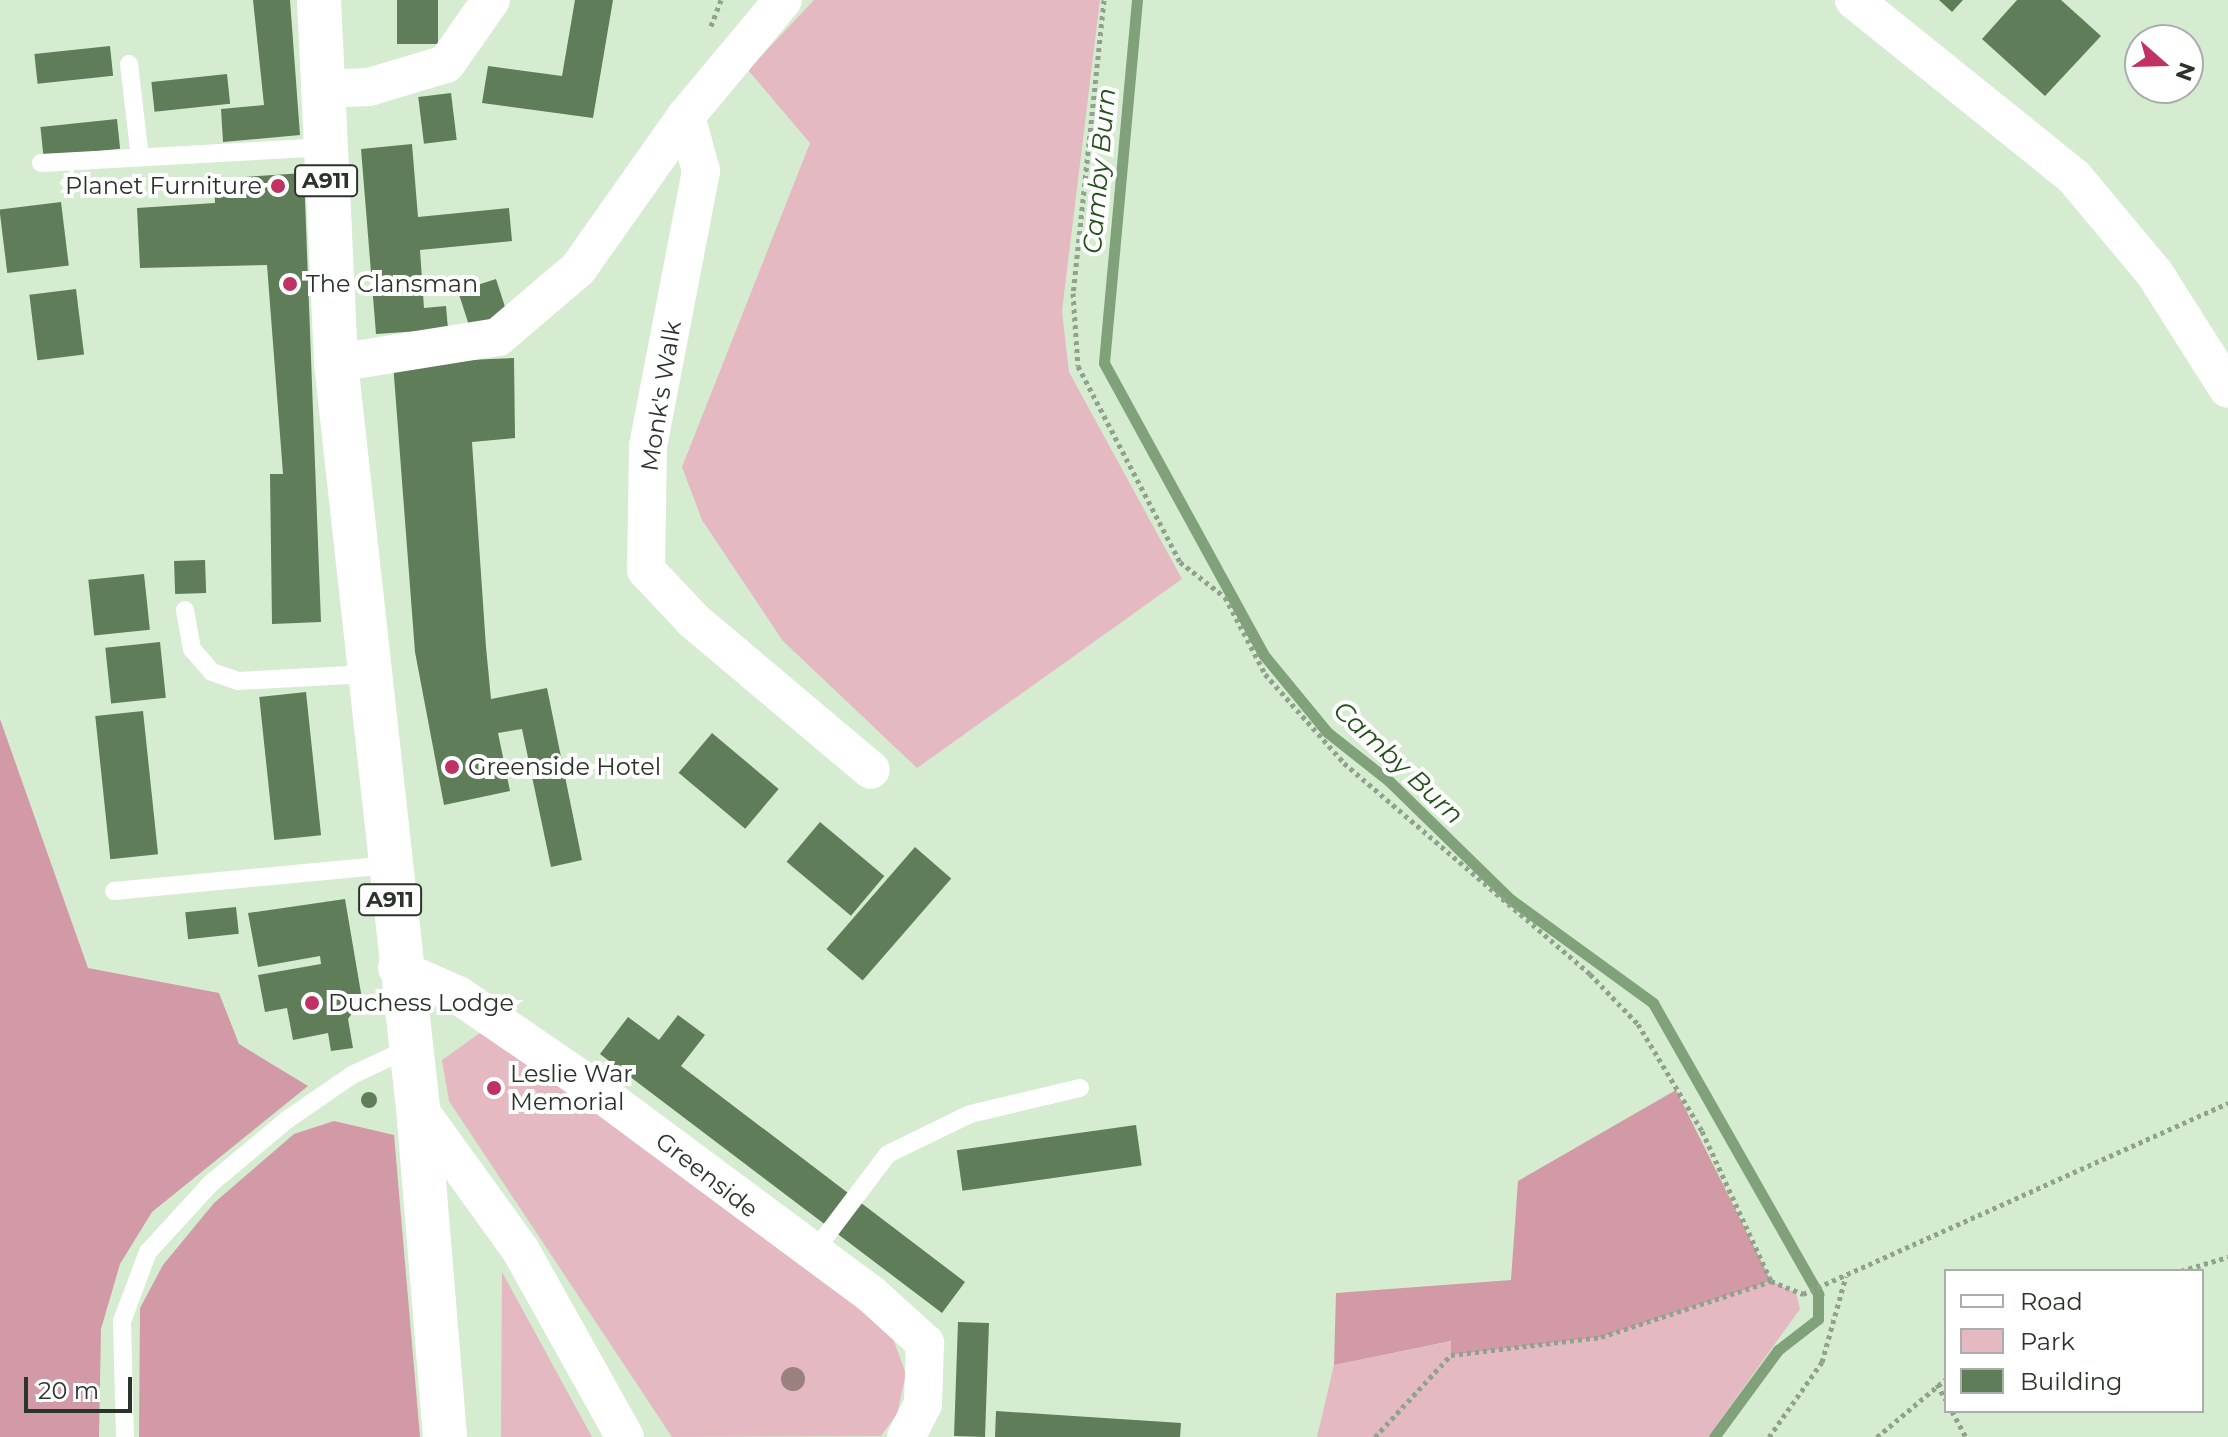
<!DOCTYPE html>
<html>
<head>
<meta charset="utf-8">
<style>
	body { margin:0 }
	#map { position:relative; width:2228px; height:1437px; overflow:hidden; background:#d5ecd0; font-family:Montserrat,sans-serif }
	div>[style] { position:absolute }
	.green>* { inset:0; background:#e4b9c2 }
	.forest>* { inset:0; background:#d19aa6 }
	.stream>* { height:11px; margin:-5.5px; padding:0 5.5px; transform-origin:5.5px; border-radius:5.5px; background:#81a17a }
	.building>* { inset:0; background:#5e7d58; transform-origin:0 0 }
	.round { border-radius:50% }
	.path>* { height:5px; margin-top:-2.5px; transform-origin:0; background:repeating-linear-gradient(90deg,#90a28d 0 4px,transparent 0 8px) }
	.lane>* { height:18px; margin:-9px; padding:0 9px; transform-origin:9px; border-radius:9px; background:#fff }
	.street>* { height:38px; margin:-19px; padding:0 19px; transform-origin:19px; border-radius:19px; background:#fff }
	.primary>* { height:44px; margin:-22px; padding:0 22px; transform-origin:22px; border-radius:22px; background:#fff }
	.trees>* { width:24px; height:24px; margin:-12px; border-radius:50%; background:#9a807f }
	.dots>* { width:22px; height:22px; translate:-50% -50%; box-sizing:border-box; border:4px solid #fff; border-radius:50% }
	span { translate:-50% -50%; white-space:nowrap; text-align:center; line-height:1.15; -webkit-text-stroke:8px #fff; paint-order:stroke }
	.shield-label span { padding:2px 6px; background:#fff; border:2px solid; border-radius:6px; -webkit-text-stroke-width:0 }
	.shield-label { font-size:22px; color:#2b342a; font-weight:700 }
	.poi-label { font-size:24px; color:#2b342a }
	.right { translate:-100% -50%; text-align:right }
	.left { translate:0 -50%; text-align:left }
	.street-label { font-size:24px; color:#2b342a }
	.water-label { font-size:26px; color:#24511b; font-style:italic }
	.legend { position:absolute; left:1944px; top:1269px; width:260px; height:144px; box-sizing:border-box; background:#fff; border:2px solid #aaaeaa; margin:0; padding:10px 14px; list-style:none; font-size:24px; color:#2b342a }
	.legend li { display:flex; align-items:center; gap:16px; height:40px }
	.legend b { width:40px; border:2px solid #aaaeaa }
	.north { position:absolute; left:2124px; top:24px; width:80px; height:80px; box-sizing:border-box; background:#fff; border:2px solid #aaaeaa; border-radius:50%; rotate:110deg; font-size:22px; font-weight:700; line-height:32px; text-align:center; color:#2b342a }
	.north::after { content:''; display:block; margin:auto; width:28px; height:36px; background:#bf3263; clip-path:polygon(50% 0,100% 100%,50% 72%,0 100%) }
	.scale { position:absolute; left:24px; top:1377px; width:108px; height:36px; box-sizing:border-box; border:4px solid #2b342a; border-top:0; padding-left:10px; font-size:24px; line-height:28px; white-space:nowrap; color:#2b342a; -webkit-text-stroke:6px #fff; paint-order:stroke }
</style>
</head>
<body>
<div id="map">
	<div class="green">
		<div style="clip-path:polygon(814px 0,1100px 0,1062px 311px,1069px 372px,1182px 579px,917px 768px,783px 641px,702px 520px,682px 467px,810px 143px,748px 70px)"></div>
		<div style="clip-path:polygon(487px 1028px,888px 1325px,906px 1374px,897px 1414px,881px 1436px,672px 1437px,449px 1101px,442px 1060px)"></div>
		<div style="clip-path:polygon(502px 1272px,592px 1437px,501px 1437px)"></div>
		<div style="clip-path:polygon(1771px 1281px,1796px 1293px,1800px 1309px,1708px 1437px,1317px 1437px,1334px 1365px,1452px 1341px,1451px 1355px,1601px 1337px)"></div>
	</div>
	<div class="forest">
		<div style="clip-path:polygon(0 719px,88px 968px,219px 993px,239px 1044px,308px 1086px,152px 1212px,120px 1264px,101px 1329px,99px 1437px,0 1437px)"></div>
		<div style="clip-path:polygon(1676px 1090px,1771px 1281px,1601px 1337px,1451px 1355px,1451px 1341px,1334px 1365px,1336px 1293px,1511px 1280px,1518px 1181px)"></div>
		<div style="clip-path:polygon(334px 1121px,394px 1135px,420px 1437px,139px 1437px,140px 1308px,163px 1265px,214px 1203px,294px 1134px)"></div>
	</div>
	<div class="stream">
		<div style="left:1137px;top:0;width:364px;rotate:95.2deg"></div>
		<div style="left:1104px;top:363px;width:332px;rotate:61.3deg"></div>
		<div style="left:1263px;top:654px;width:101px;rotate:50.6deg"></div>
		<div style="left:1327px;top:732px;width:79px;rotate:38.3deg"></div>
		<div style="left:1389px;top:781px;width:169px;rotate:44.3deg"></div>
		<div style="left:1510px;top:899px;width:177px;rotate:36deg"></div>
		<div style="left:1653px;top:1003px;width:335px;rotate:60.4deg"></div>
		<div style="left:1818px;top:1294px;width:25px;rotate:90deg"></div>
		<div style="left:1818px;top:1319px;width:51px;rotate:142.2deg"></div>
		<div style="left:1778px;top:1350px;width:108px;rotate:126.3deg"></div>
	</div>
	<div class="building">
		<div style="clip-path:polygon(253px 0,290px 0,300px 135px,223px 142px,221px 109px,264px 105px)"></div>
		<div style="left:397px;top:0;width:41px;height:44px"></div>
		<div style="clip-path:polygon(575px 0,613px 0,593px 118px,482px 103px,488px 66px,562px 76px)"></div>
		<div style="clip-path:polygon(1939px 0,1963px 0,1952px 12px)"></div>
		<div style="clip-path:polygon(2017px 0,2061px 0,2101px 36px,2045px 96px,1982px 39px)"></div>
		<div style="left:110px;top:46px;width:30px;height:76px;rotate:84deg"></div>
		<div style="left:227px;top:74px;width:30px;height:76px;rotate:84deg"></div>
		<div style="left:451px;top:93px;width:47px;height:33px;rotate:83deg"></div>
		<div style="left:117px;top:119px;width:30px;height:77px;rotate:84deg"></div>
		<div style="clip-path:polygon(412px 144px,418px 217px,509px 208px,512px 241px,420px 250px,424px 308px,446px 306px,448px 329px,376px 334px,361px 149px)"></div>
		<div style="clip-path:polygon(304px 173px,321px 622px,272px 624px,270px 474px,283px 474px,267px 265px,140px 268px,137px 208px,215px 203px,214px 179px)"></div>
		<div style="left:61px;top:202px;width:64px;height:62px;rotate:83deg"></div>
		<div style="left:496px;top:279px;width:38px;height:40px;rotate:72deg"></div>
		<div style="left:76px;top:289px;width:66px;height:47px;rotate:83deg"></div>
		<div style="clip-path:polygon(514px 358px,515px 438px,472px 442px,486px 647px,491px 699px,547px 688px,582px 860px,551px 867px,522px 729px,498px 733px,510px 791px,444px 805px,415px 652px,393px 363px)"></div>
		<div style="left:205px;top:560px;width:33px;height:31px;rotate:88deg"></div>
		<div style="left:144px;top:574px;width:56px;height:56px;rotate:84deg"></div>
		<div style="left:160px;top:642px;width:56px;height:55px;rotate:84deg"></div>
		<div style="left:306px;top:692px;width:144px;height:47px;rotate:84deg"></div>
		<div style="left:143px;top:711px;width:144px;height:48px;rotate:84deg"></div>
		<div style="left:712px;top:733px;width:87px;height:52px;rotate:40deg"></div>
		<div style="left:820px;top:822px;width:84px;height:52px;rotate:40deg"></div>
		<div style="left:915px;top:847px;width:48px;height:135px;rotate:41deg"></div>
		<div style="clip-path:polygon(345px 899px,362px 999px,348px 1019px,353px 1048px,331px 1051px,328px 1033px,293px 1040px,287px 1008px,265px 1012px,258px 975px,321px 964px,320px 956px,258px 967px,248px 913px)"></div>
		<div style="left:236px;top:907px;width:27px;height:51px;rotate:84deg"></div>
		<div style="clip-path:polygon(678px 1015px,705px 1035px,681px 1066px,965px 1282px,942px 1313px,600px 1054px,628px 1017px,659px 1040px)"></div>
		<div class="round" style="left:361px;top:1092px;width:16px;height:16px"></div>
		<div style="left:1136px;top:1125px;width:41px;height:181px;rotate:82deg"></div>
		<div style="left:958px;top:1322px;width:31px;height:114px;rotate:2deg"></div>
		<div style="clip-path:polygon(996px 1411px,1181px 1423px,1180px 1437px,995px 1437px)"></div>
	</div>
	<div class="path">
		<div style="left:1104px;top:0;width:295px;rotate:96deg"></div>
		<div style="left:1073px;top:293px;width:73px;rotate:86.1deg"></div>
		<div style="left:1078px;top:366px;width:221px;rotate:62.5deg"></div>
		<div style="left:1180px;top:562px;width:57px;rotate:37.9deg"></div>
		<div style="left:1225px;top:597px;width:87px;rotate:62.5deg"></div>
		<div style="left:1265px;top:674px;width:119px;rotate:48.4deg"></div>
		<div style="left:1344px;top:763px;width:324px;rotate:40.6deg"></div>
		<div style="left:1590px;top:974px;width:69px;rotate:46.2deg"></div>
		<div style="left:1638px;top:1024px;width:125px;rotate:59.1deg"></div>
		<div style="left:1702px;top:1131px;width:165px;rotate:65.3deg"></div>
		<div style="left:1771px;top:1281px;width:35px;rotate:22deg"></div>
		<div style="left:1803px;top:1294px;width:466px;rotate:-24.2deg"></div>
		<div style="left:711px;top:26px;width:28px;rotate:-69deg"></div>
		<div style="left:2181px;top:1271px;width:49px;rotate:-16.6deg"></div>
		<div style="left:1937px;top:1384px;width:18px;rotate:61deg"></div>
		<div style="left:1952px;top:1411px;width:30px;rotate:62deg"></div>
		<div style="left:1375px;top:1437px;width:112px;rotate:-47.2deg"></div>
		<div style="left:1451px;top:1355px;width:151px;rotate:-6.8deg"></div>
		<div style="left:1601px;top:1337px;width:179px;rotate:-18.2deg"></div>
		<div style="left:1769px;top:1437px;width:92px;rotate:-54.8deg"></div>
		<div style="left:1822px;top:1362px;width:89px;rotate:-74.4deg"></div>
		<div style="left:1877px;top:1437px;width:90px;rotate:-40deg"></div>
	</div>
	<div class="lane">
		<div style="left:129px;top:64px;width:94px;rotate:83.3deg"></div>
		<div style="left:41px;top:163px;width:283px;rotate:-3.2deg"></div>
		<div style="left:185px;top:610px;width:40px;rotate:80deg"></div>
		<div style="left:192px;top:649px;width:30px;rotate:49deg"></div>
		<div style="left:212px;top:672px;width:28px;rotate:19deg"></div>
		<div style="left:238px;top:681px;width:130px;rotate:-3.1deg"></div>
		<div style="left:114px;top:891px;width:274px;rotate:-5.4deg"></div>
		<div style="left:813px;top:1253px;width:124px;rotate:-52.9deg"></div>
		<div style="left:888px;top:1154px;width:91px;rotate:-26deg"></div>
		<div style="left:970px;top:1114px;width:113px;rotate:-13.3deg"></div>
		<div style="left:125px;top:1437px;width:116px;rotate:-91.5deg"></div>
		<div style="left:122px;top:1321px;width:74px;rotate:-69.4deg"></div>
		<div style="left:148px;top:1252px;width:92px;rotate:-47.6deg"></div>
		<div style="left:210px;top:1184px;width:102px;rotate:-39.8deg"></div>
		<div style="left:288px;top:1119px;width:78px;rotate:-34.5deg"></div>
		<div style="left:352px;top:1075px;width:64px;rotate:-25deg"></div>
	</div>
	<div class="street">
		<div style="left:1854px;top:0;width:282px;rotate:38.8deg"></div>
		<div style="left:2074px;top:177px;width:126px;rotate:50.1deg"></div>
		<div style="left:2155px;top:274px;width:136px;rotate:57.6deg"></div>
		<div style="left:321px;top:89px;width:48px;rotate:-2.4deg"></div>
		<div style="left:369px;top:87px;width:80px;rotate:-16.6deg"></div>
		<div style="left:446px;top:64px;width:78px;rotate:-54.9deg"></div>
		<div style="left:686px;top:116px;width:57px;rotate:74.7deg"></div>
		<div style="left:701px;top:171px;width:280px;rotate:100.9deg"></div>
		<div style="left:648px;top:446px;width:124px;rotate:90.9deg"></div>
		<div style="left:646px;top:570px;width:70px;rotate:46.7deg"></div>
		<div style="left:694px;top:621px;width:231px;rotate:40.1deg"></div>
		<div style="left:336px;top:363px;width:164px;rotate:-9.1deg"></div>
		<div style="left:498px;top:337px;width:105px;rotate:-40.4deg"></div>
		<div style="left:578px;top:269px;width:187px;rotate:-54.8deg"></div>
		<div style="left:686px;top:116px;width:151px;rotate:-50.1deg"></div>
		<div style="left:397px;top:968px;width:67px;rotate:23.9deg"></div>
		<div style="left:458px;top:995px;width:158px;rotate:34.4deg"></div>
		<div style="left:588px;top:1084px;width:354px;rotate:36.6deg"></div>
		<div style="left:872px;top:1295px;width:72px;rotate:42.2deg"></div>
		<div style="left:925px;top:1343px;width:61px;rotate:91.9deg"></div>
		<div style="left:923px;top:1404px;width:37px;rotate:117deg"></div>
		<div style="left:418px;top:1108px;width:176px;rotate:54.2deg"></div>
		<div style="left:521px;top:1251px;width:213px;rotate:60.8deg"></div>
	</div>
	<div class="primary">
		<div style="left:319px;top:0;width:363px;rotate:87.3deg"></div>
		<div style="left:336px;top:363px;width:749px;rotate:83.72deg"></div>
		<div style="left:418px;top:1108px;width:330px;rotate:85.3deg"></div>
	</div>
	<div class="trees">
		<div style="left:793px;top:1379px"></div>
	</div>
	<div class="dots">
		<div style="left:278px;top:186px;background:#bf3263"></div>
		<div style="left:290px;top:284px;background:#bf3263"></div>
		<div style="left:452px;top:767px;background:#bf3263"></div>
		<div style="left:312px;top:1003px;background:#bf3263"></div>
		<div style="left:494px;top:1088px;background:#bf3263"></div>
	</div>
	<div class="shield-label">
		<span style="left:326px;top:181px">A911</span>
		<span style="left:390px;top:900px">A911</span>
	</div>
	<div class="poi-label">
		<span class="right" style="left:262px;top:186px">Planet Furniture</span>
		<span class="left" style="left:306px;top:284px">The Clansman</span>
		<span class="left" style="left:468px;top:767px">Greenside Hotel</span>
		<span class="left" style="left:328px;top:1003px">Duchess Lodge</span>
		<span class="left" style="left:510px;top:1088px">Leslie War<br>Memorial</span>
	</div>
	<div class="street-label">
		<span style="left:661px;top:396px;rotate:-81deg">Monk's Walk</span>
		<span style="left:707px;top:1175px;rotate:38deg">Greenside</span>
	</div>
	<div class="water-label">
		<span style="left:1100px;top:171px;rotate:-85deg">Camby Burn</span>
		<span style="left:1398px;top:763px;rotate:43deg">Camby Burn</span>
	</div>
	<ul class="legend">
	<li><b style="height:10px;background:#fff"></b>Road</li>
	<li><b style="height:22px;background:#e4b9c2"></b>Park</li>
	<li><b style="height:22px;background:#5e7d58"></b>Building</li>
	</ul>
	<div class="north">N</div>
	<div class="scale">20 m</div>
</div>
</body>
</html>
